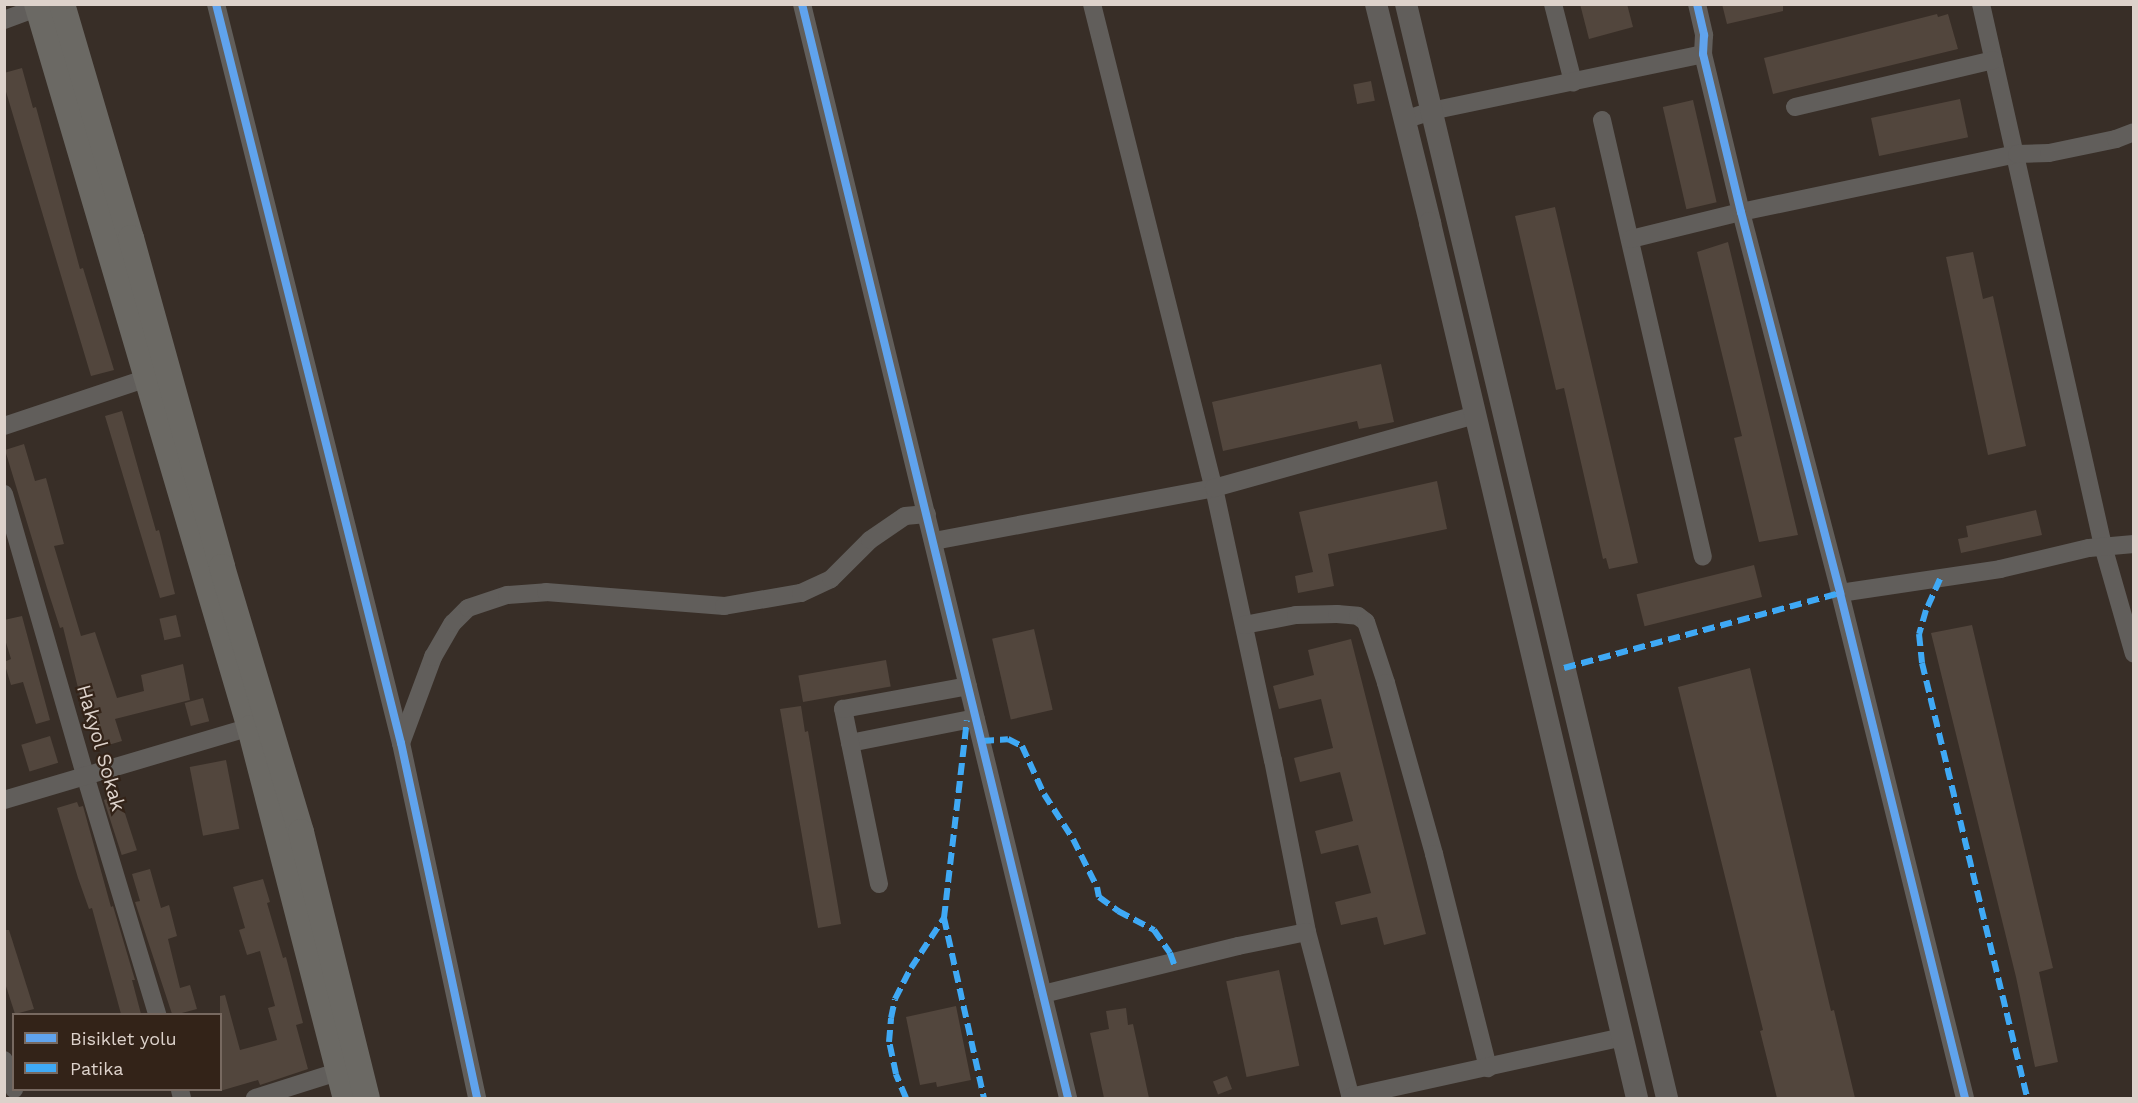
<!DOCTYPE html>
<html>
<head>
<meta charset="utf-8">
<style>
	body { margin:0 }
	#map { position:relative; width:2138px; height:1103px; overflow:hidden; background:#382e27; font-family:"Work Sans",sans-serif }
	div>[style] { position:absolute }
	.building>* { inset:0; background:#52463d; transform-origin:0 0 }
	.minor>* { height:18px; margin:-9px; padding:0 9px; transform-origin:9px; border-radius:9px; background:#615e5b }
	.tertiary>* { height:22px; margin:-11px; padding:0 11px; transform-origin:11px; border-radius:11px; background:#615e5b }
	.secondary>* { height:26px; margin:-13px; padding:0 13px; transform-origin:13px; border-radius:13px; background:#6b6964 }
	.quiet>* { height:6px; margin-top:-3px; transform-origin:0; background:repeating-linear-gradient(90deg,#3fa9f5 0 12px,transparent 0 18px) }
	.cycleway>* { height:8px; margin:-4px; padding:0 4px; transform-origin:4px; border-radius:4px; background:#60a3ed }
	span { translate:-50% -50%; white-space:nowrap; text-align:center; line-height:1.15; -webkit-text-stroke:4.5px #332318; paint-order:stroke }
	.street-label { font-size:20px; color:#ddd2cb }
	.frame { position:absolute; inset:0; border:6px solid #ddd2cb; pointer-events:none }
	.legend { position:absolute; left:12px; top:1013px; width:210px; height:78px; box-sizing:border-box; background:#332318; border:2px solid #776960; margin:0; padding:8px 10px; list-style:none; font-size:18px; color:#ddd2cb }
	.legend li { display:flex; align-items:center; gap:12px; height:30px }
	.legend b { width:30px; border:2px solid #776960 }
</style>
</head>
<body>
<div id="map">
	<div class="building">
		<div style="clip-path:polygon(1580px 4px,1627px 4px,1633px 27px,1589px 39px)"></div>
		<div style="clip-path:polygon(1722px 4px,1783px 4px,1783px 11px,1727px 24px)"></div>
		<div style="clip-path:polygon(1937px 14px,1938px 17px,1948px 14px,1958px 49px,1773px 94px,1764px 58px)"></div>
		<div style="clip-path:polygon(22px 68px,33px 108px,36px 107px,80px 269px,83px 268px,114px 370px,91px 376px,4px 85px,4px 73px)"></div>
		<div style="left:1371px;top:81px;width:20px;height:18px;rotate:79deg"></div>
		<div style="left:1960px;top:99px;width:39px;height:91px;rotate:78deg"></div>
		<div style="left:1693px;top:100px;width:105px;height:31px;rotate:77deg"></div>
		<div style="clip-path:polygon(1555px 207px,1638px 563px,1609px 569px,1606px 558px,1603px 559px,1564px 388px,1556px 390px,1515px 216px)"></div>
		<div style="clip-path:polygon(1728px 242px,1798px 535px,1759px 542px,1734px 438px,1742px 436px,1697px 252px)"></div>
		<div style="clip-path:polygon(1973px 252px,1983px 299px,1993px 296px,2026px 446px,1988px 455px,1946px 257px)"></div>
		<div style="clip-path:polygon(1381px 364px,1394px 422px,1359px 429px,1357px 421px,1223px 451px,1212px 402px)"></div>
		<div style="clip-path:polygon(122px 411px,156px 531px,159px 530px,175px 594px,160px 598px,105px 416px)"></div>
		<div style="clip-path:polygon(24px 444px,35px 481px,46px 478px,64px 544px,54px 546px,81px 636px,95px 632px,117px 698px,144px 691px,141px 675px,183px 664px,190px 700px,115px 719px,122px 741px,98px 748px,86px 707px,83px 708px,63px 627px,60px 628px,47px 588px,5px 450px)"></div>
		<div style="clip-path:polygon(1437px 481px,1447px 529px,1328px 554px,1334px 586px,1298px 593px,1295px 576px,1313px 572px,1299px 512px)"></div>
		<div style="clip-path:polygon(2036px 510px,2042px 535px,1961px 553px,1958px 539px,1968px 537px,1966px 526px)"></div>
		<div style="left:1754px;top:565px;width:33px;height:121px;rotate:76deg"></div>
		<div style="left:176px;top:615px;width:22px;height:17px;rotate:77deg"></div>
		<div style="clip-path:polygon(22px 616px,50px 720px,36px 724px,23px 682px,11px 685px,4px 662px,11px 659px,4px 636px,4px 620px)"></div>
		<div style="clip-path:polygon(1972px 625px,2053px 968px,2039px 972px,2058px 1062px,2035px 1067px,2016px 977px,1931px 633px)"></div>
		<div style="left:1034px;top:629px;width:83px;height:43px;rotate:77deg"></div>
		<div style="clip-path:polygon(1351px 639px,1426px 934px,1384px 945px,1377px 917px,1341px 925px,1335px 902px,1371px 893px,1358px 845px,1321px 854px,1315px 831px,1353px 821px,1340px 772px,1300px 782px,1294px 758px,1333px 748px,1321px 699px,1279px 709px,1273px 686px,1314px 675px,1308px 650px)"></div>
		<div style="left:886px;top:660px;width:27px;height:89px;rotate:80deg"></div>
		<div style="clip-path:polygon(1750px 668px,1831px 1011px,1834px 1010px,1855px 1098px,1777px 1098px,1760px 1031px,1763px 1030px,1678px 687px)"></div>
		<div style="left:203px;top:698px;width:24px;height:19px;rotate:75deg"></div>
		<div style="clip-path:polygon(801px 706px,805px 732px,808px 731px,841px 924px,818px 928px,780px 709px)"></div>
		<div style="left:50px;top:736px;width:28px;height:30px;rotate:73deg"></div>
		<div style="left:226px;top:760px;width:70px;height:37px;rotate:79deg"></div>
		<div style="left:119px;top:795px;width:58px;height:16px;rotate:72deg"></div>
		<div style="clip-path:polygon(77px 802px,79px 807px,83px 806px,111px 907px,113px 906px,135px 980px,132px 980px,141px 1014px,121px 1014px,92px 908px,89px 909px,78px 878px,57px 808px)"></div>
		<div style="clip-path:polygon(150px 869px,161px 908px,169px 905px,177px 936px,168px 939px,180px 988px,190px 985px,197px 1009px,178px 1014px,172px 1014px,135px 902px,140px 901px,132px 874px)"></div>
		<div style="clip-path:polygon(263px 879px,270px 902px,267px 903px,283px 958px,286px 957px,303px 1023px,296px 1025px,308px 1069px,260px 1085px,258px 1080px,220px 1091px,220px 996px,225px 995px,240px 1050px,277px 1040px,268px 1008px,275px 1006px,260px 951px,247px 955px,239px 930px,245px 928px,233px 887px)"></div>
		<div style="clip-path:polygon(4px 930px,9px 930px,34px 1009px,15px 1014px,4px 980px)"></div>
		<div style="left:1279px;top:970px;width:98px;height:54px;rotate:78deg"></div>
		<div style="clip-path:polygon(956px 1006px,971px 1080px,937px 1087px,936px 1082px,920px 1085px,906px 1017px)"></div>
		<div style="clip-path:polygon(1126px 1008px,1128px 1025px,1133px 1024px,1149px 1098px,1104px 1098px,1090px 1033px,1109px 1029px,1106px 1011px)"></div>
		<div style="left:1227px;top:1076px;width:14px;height:15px;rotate:69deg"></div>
	</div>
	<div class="minor">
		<div style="left:216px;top:4px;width:762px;rotate:75.95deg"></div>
		<div style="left:401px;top:743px;width:363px;rotate:77.9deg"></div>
		<div style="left:802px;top:4px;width:1126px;rotate:76.33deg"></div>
		<div style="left:1092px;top:4px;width:499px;rotate:75.9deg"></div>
		<div style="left:1214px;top:488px;width:278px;rotate:77.8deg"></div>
		<div style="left:1273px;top:760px;width:175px;rotate:78.8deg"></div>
		<div style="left:1307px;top:932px;width:172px;rotate:75.2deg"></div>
		<div style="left:1553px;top:4px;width:81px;rotate:75.6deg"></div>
		<div style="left:1697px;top:4px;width:32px;rotate:77deg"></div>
		<div style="left:1704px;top:35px;width:19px;rotate:93deg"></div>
		<div style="left:1703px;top:54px;width:163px;rotate:76.5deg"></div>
		<div style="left:1741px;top:212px;width:394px;rotate:75.4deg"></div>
		<div style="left:1840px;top:593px;width:520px;rotate:76.1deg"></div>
		<div style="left:1981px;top:4px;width:556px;rotate:77.31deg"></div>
		<div style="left:2103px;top:546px;width:112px;rotate:74deg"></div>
		<div style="left:4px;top:20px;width:46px;rotate:-20.4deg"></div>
		<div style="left:1795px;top:107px;width:204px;rotate:-13.3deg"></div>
		<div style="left:1404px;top:120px;width:28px;rotate:-18deg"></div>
		<div style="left:1431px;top:111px;width:278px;rotate:-11.8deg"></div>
		<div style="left:1602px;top:120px;width:448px;rotate:77deg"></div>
		<div style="left:1631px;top:239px;width:113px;rotate:-13.8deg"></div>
		<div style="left:1741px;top:212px;width:282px;rotate:-11.9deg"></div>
		<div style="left:2017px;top:154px;width:32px;rotate:-2deg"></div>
		<div style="left:2049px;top:153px;width:68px;rotate:-11.8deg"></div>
		<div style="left:2116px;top:139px;width:19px;rotate:-21deg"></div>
		<div style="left:4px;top:426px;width:160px;rotate:-18.5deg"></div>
		<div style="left:4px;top:494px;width:292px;rotate:73.9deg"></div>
		<div style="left:85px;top:775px;width:250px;rotate:73.2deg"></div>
		<div style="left:934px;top:541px;width:285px;rotate:-10.7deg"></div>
		<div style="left:1214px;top:488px;width:271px;rotate:-15.6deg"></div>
		<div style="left:1840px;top:593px;width:162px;rotate:-8.5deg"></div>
		<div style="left:2000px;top:569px;width:91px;rotate:-13.3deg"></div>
		<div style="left:2089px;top:548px;width:45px;rotate:-5.1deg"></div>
		<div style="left:1244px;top:625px;width:53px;rotate:-10.9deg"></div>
		<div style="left:1296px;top:615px;width:41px;rotate:-1.4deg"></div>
		<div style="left:1337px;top:614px;width:21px;rotate:5deg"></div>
		<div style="left:1358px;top:616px;width:10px;rotate:37deg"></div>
		<div style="left:1366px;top:622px;width:64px;rotate:71.8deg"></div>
		<div style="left:1386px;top:683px;width:178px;rotate:74.3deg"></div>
		<div style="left:1434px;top:854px;width:221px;rotate:75.8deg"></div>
		<div style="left:401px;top:743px;width:92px;rotate:-69.6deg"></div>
		<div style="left:433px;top:657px;width:39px;rotate:-60deg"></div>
		<div style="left:453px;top:623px;width:21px;rotate:-45deg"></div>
		<div style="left:468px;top:608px;width:41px;rotate:-18.4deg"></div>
		<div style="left:507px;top:595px;width:39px;rotate:-4deg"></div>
		<div style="left:546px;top:592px;width:179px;rotate:4.5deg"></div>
		<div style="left:724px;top:606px;width:78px;rotate:-9.6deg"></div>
		<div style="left:801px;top:593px;width:33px;rotate:-25deg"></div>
		<div style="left:831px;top:579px;width:55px;rotate:-45deg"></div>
		<div style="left:870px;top:540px;width:42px;rotate:-34.4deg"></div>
		<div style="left:905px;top:516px;width:22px;rotate:-5deg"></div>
		<div style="left:850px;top:743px;width:128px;rotate:-11.2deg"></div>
		<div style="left:4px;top:800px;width:268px;rotate:-16.5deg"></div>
		<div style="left:879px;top:884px;width:179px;rotate:-101.6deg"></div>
		<div style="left:843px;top:709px;width:127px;rotate:-10.4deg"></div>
		<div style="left:1043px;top:994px;width:201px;rotate:-13.8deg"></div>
		<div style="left:1238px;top:946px;width:70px;rotate:-11.5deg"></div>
		<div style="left:4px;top:1060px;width:31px;rotate:71deg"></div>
		<div style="left:180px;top:1090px;width:8px;rotate:76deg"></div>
		<div style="left:1350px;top:1097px;width:279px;rotate:-12.4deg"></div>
		<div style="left:255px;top:1098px;width:100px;rotate:-17.5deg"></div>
	</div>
	<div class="tertiary">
		<div style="left:1376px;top:4px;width:226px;rotate:76.1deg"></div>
		<div style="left:1430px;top:223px;width:899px;rotate:76.69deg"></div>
		<div style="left:1406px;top:4px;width:1125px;rotate:76.58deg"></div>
	</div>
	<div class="secondary">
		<div style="left:37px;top:4px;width:755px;rotate:73.61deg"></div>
		<div style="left:250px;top:728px;width:382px;rotate:75.5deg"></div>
		<div style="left:62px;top:4px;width:244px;rotate:73.6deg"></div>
		<div style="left:131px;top:238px;width:341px;rotate:74.5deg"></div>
		<div style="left:222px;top:567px;width:277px;rotate:73.4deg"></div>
		<div style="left:301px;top:832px;width:274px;rotate:76.1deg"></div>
	</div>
	<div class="quiet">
		<div style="left:1940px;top:579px;width:34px;rotate:114deg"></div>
		<div style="left:1926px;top:610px;width:25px;rotate:106deg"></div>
		<div style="left:1919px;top:634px;width:29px;rotate:84deg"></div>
		<div style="left:1922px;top:663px;width:447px;rotate:76.4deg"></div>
		<div style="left:1564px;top:668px;width:286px;rotate:-15.2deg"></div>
		<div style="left:982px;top:741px;width:26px;rotate:-4deg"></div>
		<div style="left:1008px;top:739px;width:16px;rotate:27deg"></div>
		<div style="left:1022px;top:746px;width:53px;rotate:65.4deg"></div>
		<div style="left:1044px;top:794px;width:54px;rotate:57.2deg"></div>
		<div style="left:1073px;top:839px;width:54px;rotate:63.4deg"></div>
		<div style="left:1097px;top:887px;width:10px;rotate:79deg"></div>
		<div style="left:1099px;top:897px;width:24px;rotate:36deg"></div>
		<div style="left:1118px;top:911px;width:41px;rotate:27.8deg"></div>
		<div style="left:1154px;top:930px;width:28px;rotate:55deg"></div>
		<div style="left:1170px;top:953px;width:12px;rotate:70deg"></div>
		<div style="left:944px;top:918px;width:184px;rotate:77.5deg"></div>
		<div style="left:906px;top:1098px;width:26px;rotate:-113deg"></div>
		<div style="left:896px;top:1074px;width:33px;rotate:-102deg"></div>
		<div style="left:889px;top:1042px;width:24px;rotate:-85deg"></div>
		<div style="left:891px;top:1018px;width:19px;rotate:-78deg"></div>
		<div style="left:895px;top:999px;width:35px;rotate:-63deg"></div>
		<div style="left:911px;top:968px;width:60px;rotate:-56.6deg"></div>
		<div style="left:944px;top:918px;width:199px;rotate:-83.4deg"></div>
	</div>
	<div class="cycleway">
		<div style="left:216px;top:4px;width:762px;rotate:75.95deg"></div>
		<div style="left:401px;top:743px;width:363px;rotate:77.9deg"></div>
		<div style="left:802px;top:4px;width:1126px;rotate:76.33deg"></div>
		<div style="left:1697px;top:4px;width:32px;rotate:77deg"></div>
		<div style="left:1704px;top:35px;width:19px;rotate:93deg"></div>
		<div style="left:1703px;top:54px;width:163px;rotate:76.5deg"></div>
		<div style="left:1741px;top:212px;width:394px;rotate:75.4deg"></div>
		<div style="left:1840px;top:593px;width:520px;rotate:76.1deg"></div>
	</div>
	<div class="street-label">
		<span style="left:101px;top:748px;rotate:74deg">Hakyol Sokak</span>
	</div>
	<div class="frame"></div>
	<ul class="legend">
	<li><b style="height:8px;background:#60a3ed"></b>Bisiklet yolu</li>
	<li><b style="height:8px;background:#3fa9f5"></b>Patika</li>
	</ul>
</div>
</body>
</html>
